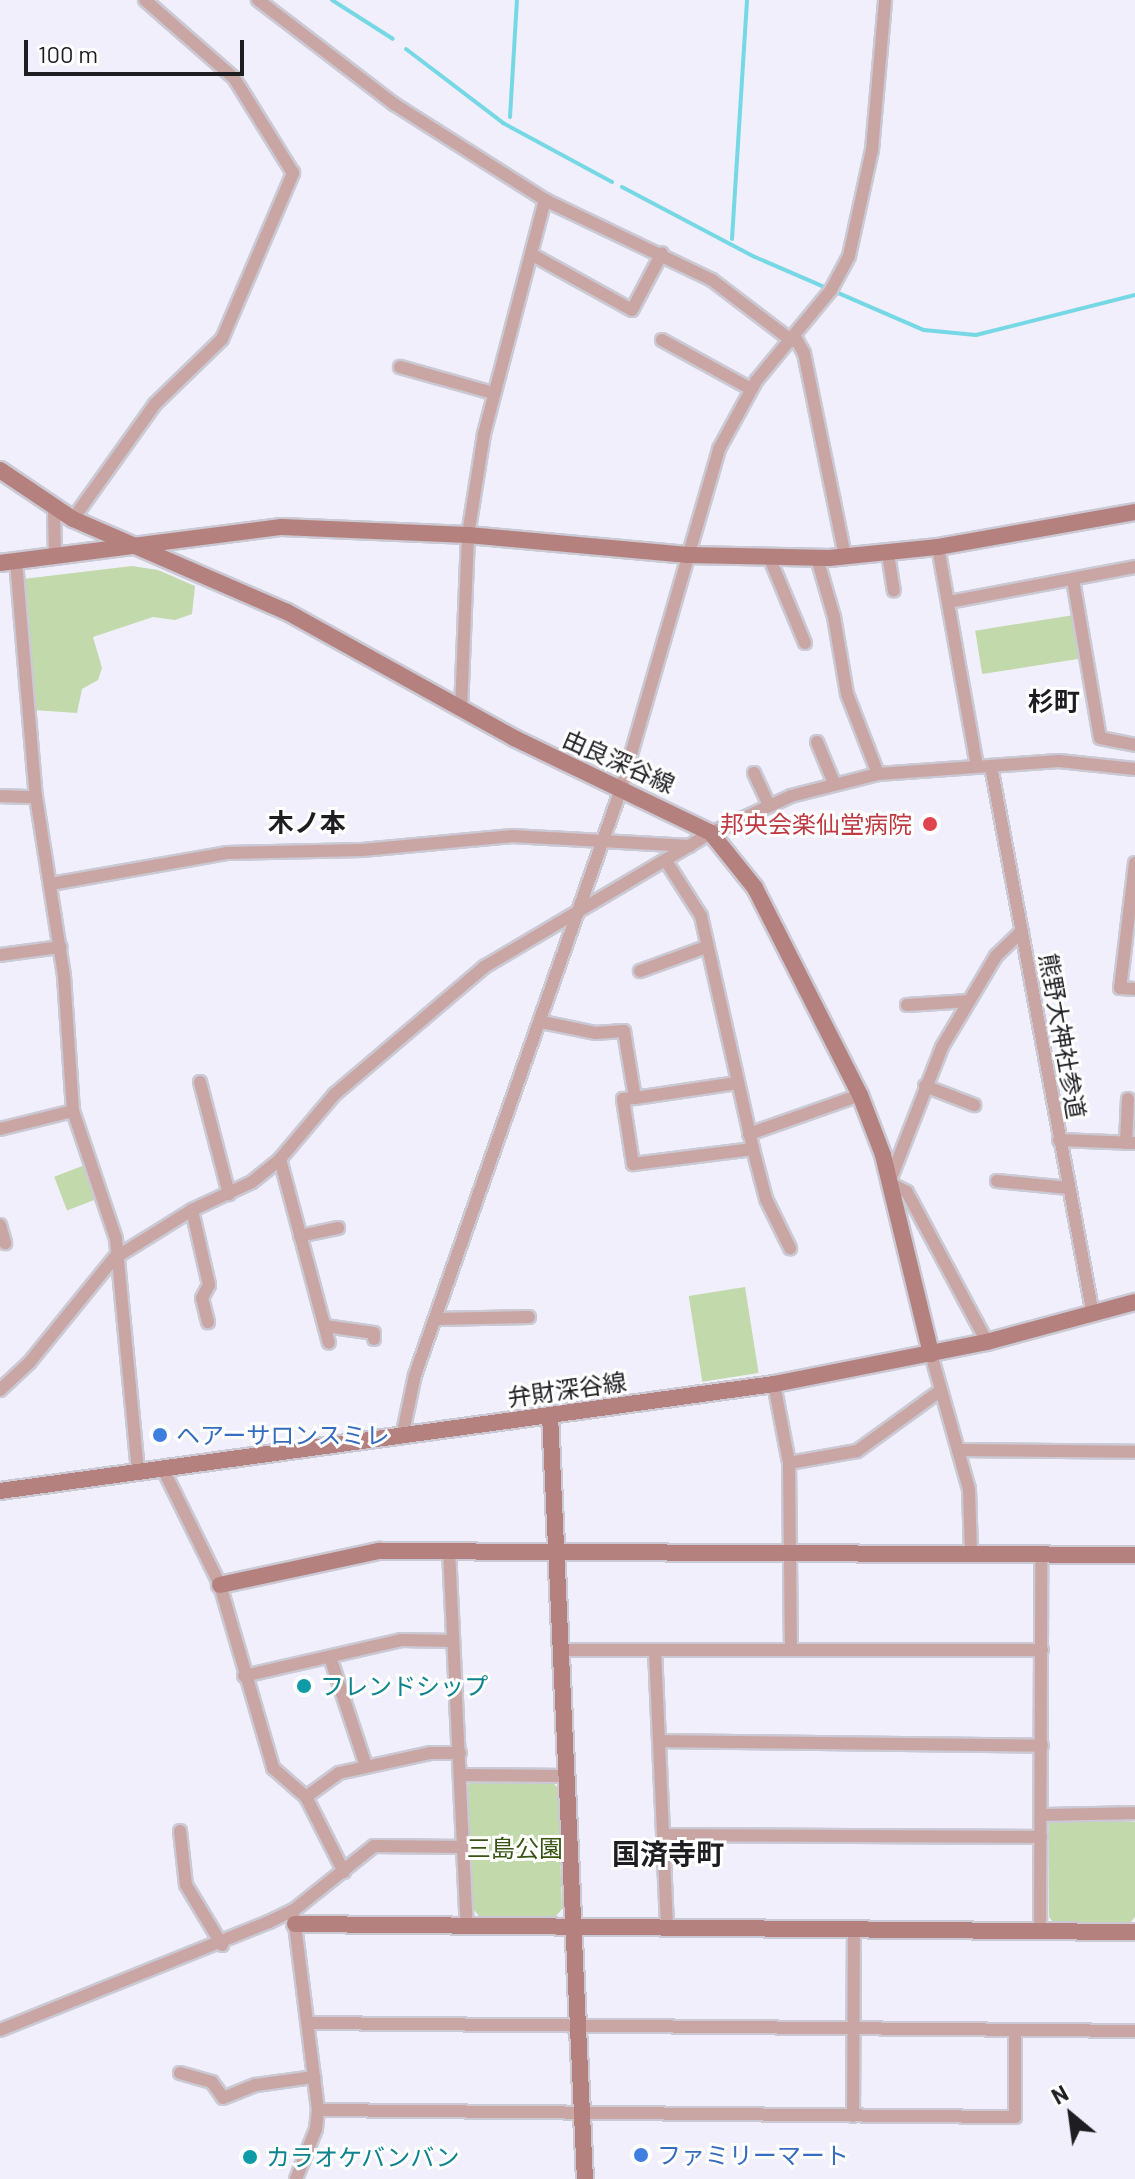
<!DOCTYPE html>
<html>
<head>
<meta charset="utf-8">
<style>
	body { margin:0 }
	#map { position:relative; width:1135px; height:2179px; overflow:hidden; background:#f0effb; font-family:Barlow,"Noto Sans JP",sans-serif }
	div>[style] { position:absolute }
	.green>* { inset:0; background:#c2daab; transform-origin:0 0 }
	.stream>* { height:4px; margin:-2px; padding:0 2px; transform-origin:2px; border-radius:2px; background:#77d8e5 }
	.roads { filter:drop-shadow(2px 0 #cac9d4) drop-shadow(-2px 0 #cac9d4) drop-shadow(0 2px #cac9d4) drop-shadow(0 -2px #cac9d4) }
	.street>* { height:12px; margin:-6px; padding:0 6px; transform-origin:6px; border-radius:6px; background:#c9a6a4 }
	.secondary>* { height:16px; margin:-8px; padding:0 8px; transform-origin:8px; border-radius:8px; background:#b4817e }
	.dots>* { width:22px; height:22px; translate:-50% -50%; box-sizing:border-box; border:4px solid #fff; border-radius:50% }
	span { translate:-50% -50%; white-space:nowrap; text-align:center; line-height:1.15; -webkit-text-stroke:6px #fff; paint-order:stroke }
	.street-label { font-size:24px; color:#1e1e22 }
	.health-label { font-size:24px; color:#be3a42 }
	.right { translate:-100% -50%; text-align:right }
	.shop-label { font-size:24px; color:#366cbe }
	.left { translate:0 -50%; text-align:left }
	.culture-label { font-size:24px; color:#0d838f }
	.park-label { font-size:24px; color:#375411 }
	.neighbourhood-label { font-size:26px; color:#1e1e22; font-weight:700 }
	.quarter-label { font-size:28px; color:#1e1e22; font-weight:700 }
	.north { position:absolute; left:1031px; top:2075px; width:80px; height:80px; -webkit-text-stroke:6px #fff; paint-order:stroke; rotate:331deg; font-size:22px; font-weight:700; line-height:32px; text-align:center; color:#1e1e22 }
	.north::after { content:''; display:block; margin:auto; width:28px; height:36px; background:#1e1e22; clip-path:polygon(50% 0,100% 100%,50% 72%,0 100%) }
	.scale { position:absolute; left:24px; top:40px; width:220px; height:36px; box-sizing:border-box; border:4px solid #1e1e22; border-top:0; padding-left:10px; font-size:24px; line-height:28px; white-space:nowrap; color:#1e1e22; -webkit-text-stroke:6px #fff; paint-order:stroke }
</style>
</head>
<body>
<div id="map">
	<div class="green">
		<div style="clip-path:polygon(132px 566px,158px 570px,195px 586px,192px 614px,175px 620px,153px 617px,93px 637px,102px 668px,98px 680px,82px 689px,77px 713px,33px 710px,23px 579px)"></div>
		<div style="left:1074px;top:615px;width:44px;height:100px;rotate:81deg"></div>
		<div style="left:85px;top:1165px;width:36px;height:33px;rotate:69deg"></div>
		<div style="left:745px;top:1287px;width:87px;height:57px;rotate:81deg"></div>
		<div style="clip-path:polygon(473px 1779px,550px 1780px,558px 1788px,562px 1909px,556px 1916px,479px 1916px,473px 1909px,468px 1785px)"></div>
		<div style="clip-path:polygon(1054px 1818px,1135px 1822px,1135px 1917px,1130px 1923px,1053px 1922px,1049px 1917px,1049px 1823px)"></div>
	</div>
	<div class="stream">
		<div style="left:332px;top:0;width:72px;rotate:32.6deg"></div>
		<div style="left:406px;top:49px;width:122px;rotate:37.3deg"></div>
		<div style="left:503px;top:123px;width:124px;rotate:28.4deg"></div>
		<div style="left:510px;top:117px;width:117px;rotate:-86.6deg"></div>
		<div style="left:622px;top:187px;width:150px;rotate:27.8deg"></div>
		<div style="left:755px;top:257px;width:184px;rotate:23.4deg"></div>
		<div style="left:924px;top:330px;width:52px;rotate:5.5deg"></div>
		<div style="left:976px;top:335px;width:164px;rotate:-14.1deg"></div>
		<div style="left:732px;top:239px;width:239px;rotate:-86.4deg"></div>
	</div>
	<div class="roads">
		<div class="street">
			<div style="left:258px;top:0;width:171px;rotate:37.4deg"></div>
			<div style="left:394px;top:104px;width:179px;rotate:32.4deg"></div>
			<div style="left:545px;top:200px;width:185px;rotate:25.6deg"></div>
			<div style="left:712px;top:280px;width:101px;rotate:37.3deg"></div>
			<div style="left:531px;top:254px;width:115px;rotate:29deg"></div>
			<div style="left:632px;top:310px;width:64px;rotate:-62.2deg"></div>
			<div style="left:795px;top:337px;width:18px;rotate:61deg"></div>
			<div style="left:804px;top:353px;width:208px;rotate:78.6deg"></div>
			<div style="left:662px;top:340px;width:102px;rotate:28.8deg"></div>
			<div style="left:400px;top:367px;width:97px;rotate:15.6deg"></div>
			<div style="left:54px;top:508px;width:48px;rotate:88.8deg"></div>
			<div style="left:73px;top:519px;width:141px;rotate:-54.5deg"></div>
			<div style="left:155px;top:404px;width:93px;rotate:-44.1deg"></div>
			<div style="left:222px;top:339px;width:181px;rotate:-66.8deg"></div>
			<div style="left:293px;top:173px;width:112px;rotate:-121.8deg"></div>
			<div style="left:234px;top:78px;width:118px;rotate:-138.8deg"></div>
			<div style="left:938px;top:547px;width:222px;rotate:79.9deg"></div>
			<div style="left:888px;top:554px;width:37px;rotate:81deg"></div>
			<div style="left:817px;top:558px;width:61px;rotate:73.9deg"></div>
			<div style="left:834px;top:617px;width:78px;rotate:80.4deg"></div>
			<div style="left:847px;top:694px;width:86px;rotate:68.8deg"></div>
			<div style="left:770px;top:559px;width:91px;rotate:67.4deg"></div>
			<div style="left:16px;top:561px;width:237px;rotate:85.2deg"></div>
			<div style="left:36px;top:797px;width:181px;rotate:81.1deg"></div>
			<div style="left:64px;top:976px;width:135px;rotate:86.2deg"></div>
			<div style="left:73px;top:1111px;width:135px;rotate:71.4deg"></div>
			<div style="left:116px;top:1239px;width:234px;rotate:84.6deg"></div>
			<div style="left:1073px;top:580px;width:160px;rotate:80.3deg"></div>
			<div style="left:1100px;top:738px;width:36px;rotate:11deg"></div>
			<div style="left:949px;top:602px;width:189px;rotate:-10.7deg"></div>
			<div style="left:461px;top:710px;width:175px;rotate:-87.7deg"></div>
			<div style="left:468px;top:535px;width:102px;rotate:-81deg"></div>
			<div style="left:484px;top:434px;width:242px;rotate:-75.4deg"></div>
			<div style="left:817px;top:742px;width:44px;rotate:67.5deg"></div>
			<div style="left:991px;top:766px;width:558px;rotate:79.47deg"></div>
			<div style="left:754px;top:773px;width:35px;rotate:65deg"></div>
			<div style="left:0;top:796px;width:36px;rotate:2deg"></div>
			<div style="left:666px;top:861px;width:65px;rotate:57.5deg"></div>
			<div style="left:701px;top:916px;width:239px;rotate:77.4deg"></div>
			<div style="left:1135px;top:863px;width:126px;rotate:96.8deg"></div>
			<div style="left:1120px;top:988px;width:15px;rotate:4deg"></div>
			<div style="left:51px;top:884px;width:178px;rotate:-10deg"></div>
			<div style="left:226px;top:853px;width:136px;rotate:-1.3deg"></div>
			<div style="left:362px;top:850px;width:151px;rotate:-5.3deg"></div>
			<div style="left:512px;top:836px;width:178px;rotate:3.2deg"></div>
			<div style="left:0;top:955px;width:61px;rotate:-7.6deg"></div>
			<div style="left:640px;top:971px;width:70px;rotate:-20deg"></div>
			<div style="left:907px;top:1005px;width:62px;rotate:-3.7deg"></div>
			<div style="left:542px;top:1022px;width:54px;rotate:11.7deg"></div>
			<div style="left:595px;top:1033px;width:29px;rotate:-4deg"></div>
			<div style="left:624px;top:1031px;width:68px;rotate:80.7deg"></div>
			<div style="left:635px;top:1098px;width:12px;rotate:175deg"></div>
			<div style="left:623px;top:1099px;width:66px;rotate:81.3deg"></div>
			<div style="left:633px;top:1164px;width:121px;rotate:-7.1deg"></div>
			<div style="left:753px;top:1149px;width:52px;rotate:75.4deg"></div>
			<div style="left:766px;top:1199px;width:55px;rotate:63.9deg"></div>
			<div style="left:200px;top:1082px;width:116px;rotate:75.5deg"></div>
			<div style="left:925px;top:1086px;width:53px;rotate:21.2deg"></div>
			<div style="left:635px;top:1098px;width:103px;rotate:-8.4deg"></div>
			<div style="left:0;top:1129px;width:75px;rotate:-13.9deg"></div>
			<div style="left:749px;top:1134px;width:118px;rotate:-19.4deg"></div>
			<div style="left:1059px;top:1140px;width:76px;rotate:2.3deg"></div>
			<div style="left:1126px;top:1143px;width:44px;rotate:-87.4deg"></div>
			<div style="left:280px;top:1159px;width:190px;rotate:75.1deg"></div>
			<div style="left:997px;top:1181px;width:72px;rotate:5.6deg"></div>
			<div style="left:192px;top:1210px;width:77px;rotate:77.2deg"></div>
			<div style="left:209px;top:1285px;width:15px;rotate:118deg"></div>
			<div style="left:202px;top:1298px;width:25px;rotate:76deg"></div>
			<div style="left:0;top:1225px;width:19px;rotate:74deg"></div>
			<div style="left:300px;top:1236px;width:39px;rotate:-12deg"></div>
			<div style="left:118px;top:1256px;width:87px;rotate:-31.9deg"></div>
			<div style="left:192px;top:1210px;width:66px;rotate:-25deg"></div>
			<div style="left:252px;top:1182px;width:36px;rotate:-39deg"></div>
			<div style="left:280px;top:1159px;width:85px;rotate:-49.8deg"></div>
			<div style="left:335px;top:1094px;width:196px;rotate:-40.4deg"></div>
			<div style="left:484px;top:967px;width:264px;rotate:-30.6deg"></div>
			<div style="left:711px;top:833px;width:88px;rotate:-24.8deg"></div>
			<div style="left:791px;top:796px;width:90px;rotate:-14.2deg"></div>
			<div style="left:878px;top:774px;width:181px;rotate:-4.1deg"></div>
			<div style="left:1059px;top:761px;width:76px;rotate:6deg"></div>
			<div style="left:435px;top:1319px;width:94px;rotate:-1.2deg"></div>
			<div style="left:325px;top:1326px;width:49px;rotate:8.1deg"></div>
			<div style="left:374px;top:1333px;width:6px;rotate:90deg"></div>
			<div style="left:987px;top:1342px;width:170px;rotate:-118.1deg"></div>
			<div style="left:907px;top:1192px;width:20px;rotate:-153deg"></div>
			<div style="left:889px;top:1183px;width:146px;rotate:-68.7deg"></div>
			<div style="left:942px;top:1047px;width:106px;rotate:-59.3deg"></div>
			<div style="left:996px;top:956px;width:36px;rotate:-44deg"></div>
			<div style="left:931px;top:1354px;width:140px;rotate:74.3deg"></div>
			<div style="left:969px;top:1489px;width:64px;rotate:88.2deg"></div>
			<div style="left:774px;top:1384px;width:80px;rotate:79.2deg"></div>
			<div style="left:789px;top:1463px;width:187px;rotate:89.4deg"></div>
			<div style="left:0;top:1390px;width:40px;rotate:-43deg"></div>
			<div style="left:29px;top:1363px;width:141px;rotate:-51deg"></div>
			<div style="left:402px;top:1437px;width:63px;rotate:-78.2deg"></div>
			<div style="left:415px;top:1375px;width:621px;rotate:-70.63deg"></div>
			<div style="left:621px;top:789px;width:354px;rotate:-73.9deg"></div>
			<div style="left:719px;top:449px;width:77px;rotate:-61.4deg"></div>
			<div style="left:756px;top:381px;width:118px;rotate:-50.5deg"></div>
			<div style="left:831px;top:290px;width:38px;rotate:-62deg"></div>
			<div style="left:849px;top:256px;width:108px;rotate:-77.8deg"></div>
			<div style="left:872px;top:150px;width:151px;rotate:-85deg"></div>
			<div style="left:958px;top:1450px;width:177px;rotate:0.6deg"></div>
			<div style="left:789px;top:1463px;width:69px;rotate:-10deg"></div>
			<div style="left:857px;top:1451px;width:102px;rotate:-35.9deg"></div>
			<div style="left:163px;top:1469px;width:129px;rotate:63.8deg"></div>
			<div style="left:220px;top:1585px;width:191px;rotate:73.8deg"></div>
			<div style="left:273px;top:1768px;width:44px;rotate:41.3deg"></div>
			<div style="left:306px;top:1797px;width:84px;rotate:63.1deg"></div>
			<div style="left:449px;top:1550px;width:376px;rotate:87.3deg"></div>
			<div style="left:560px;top:1650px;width:482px"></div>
			<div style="left:655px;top:1650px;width:185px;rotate:87.5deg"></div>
			<div style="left:663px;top:1835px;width:378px;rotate:0.3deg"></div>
			<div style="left:330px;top:1657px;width:115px;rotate:71.7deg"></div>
			<div style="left:244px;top:1676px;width:161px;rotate:-12.9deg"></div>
			<div style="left:401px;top:1640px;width:52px;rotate:1.1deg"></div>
			<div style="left:659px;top:1741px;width:383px;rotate:0.7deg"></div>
			<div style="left:460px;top:1775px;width:106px;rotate:0.5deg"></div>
			<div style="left:306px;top:1797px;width:41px;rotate:-36deg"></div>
			<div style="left:339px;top:1773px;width:94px;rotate:-12.3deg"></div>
			<div style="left:431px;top:1753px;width:29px"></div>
			<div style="left:1041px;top:1815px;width:94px;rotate:-1.2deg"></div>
			<div style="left:180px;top:1831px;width:54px;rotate:83.7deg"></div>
			<div style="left:186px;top:1885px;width:70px;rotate:59deg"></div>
			<div style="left:663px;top:1835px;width:93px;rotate:87.5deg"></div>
			<div style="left:294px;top:1917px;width:194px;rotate:82.9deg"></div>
			<div style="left:318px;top:2110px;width:19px;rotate:96deg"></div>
			<div style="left:316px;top:2129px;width:54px;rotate:111.8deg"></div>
			<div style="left:1040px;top:1933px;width:379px;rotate:-89.8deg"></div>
			<div style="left:308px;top:2023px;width:827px;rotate:0.55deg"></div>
			<div style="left:0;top:2030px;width:290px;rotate:-21.9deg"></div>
			<div style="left:269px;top:1922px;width:28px;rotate:-26deg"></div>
			<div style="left:294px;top:1910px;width:102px;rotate:-38.7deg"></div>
			<div style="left:374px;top:1846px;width:89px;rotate:0.6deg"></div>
			<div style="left:180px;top:2073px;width:33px;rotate:16deg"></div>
			<div style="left:212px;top:2082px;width:19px;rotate:55deg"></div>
			<div style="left:223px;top:2098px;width:35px;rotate:-22deg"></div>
			<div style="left:256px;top:2085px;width:59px;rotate:-7.9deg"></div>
			<div style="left:318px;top:2110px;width:697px;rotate:0.58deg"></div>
			<div style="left:1015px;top:2117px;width:86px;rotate:-90deg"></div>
			<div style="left:853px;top:2116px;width:186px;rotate:-89.7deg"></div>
		</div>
		<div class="secondary">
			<div style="left:0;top:470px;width:88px;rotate:33.9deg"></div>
			<div style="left:73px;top:519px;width:233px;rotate:23.5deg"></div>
			<div style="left:287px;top:612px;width:260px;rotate:29deg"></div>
			<div style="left:514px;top:738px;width:219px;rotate:25.7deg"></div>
			<div style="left:711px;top:833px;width:70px;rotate:51.3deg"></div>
			<div style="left:755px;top:888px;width:232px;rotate:63.1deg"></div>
			<div style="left:860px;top:1095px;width:64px;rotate:69deg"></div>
			<div style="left:883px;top:1155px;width:205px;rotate:76.4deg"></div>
			<div style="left:0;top:563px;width:284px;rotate:-7.3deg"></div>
			<div style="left:282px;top:527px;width:186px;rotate:2.5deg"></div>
			<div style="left:468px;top:535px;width:221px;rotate:5.2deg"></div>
			<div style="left:688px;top:555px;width:141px;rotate:1.2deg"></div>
			<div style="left:829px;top:558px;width:110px;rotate:-5.8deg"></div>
			<div style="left:938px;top:547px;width:200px;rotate:-10.1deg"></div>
			<div style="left:550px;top:1415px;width:765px;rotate:87.38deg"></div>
			<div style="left:0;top:1491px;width:781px;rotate:-7.87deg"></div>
			<div style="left:774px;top:1384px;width:217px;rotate:-11.2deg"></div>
			<div style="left:987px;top:1342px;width:153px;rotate:-15.1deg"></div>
			<div style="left:220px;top:1585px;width:163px;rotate:-12.1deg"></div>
			<div style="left:379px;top:1551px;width:756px;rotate:0.3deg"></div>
			<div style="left:295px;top:1924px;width:840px;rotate:0.55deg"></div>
		</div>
	</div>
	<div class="dots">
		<div style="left:930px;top:824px;background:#e0444e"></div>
		<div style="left:160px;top:1435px;background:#3f7fe0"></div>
		<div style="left:304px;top:1686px;background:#0f9aa8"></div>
		<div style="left:641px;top:2155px;background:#3f7fe0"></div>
		<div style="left:250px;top:2157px;background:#0f9aa8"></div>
	</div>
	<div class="street-label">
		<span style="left:619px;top:761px;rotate:24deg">由良深谷線</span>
		<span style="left:1063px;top:1036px;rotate:80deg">熊野大神社参道</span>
		<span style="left:567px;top:1389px;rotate:-8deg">弁財深谷線</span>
	</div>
	<div class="health-label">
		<span class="right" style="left:912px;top:824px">邦央会楽仙堂病院</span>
	</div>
	<div class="shop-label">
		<span class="left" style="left:176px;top:1435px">ヘアーサロンスミレ</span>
		<span class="left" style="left:657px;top:2155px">ファミリーマート</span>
	</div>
	<div class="culture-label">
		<span class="left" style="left:320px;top:1686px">フレンドシップ</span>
		<span class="left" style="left:266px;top:2157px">カラオケバンバン</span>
	</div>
	<div class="park-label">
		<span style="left:515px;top:1848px">三島公園</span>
	</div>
	<div class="neighbourhood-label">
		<span style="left:1054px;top:701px">杉町</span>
		<span style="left:307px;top:822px">木ノ本</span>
	</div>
	<div class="quarter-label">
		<span style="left:668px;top:1853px">国済寺町</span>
	</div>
	<div class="north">N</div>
	<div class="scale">100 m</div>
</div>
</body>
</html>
